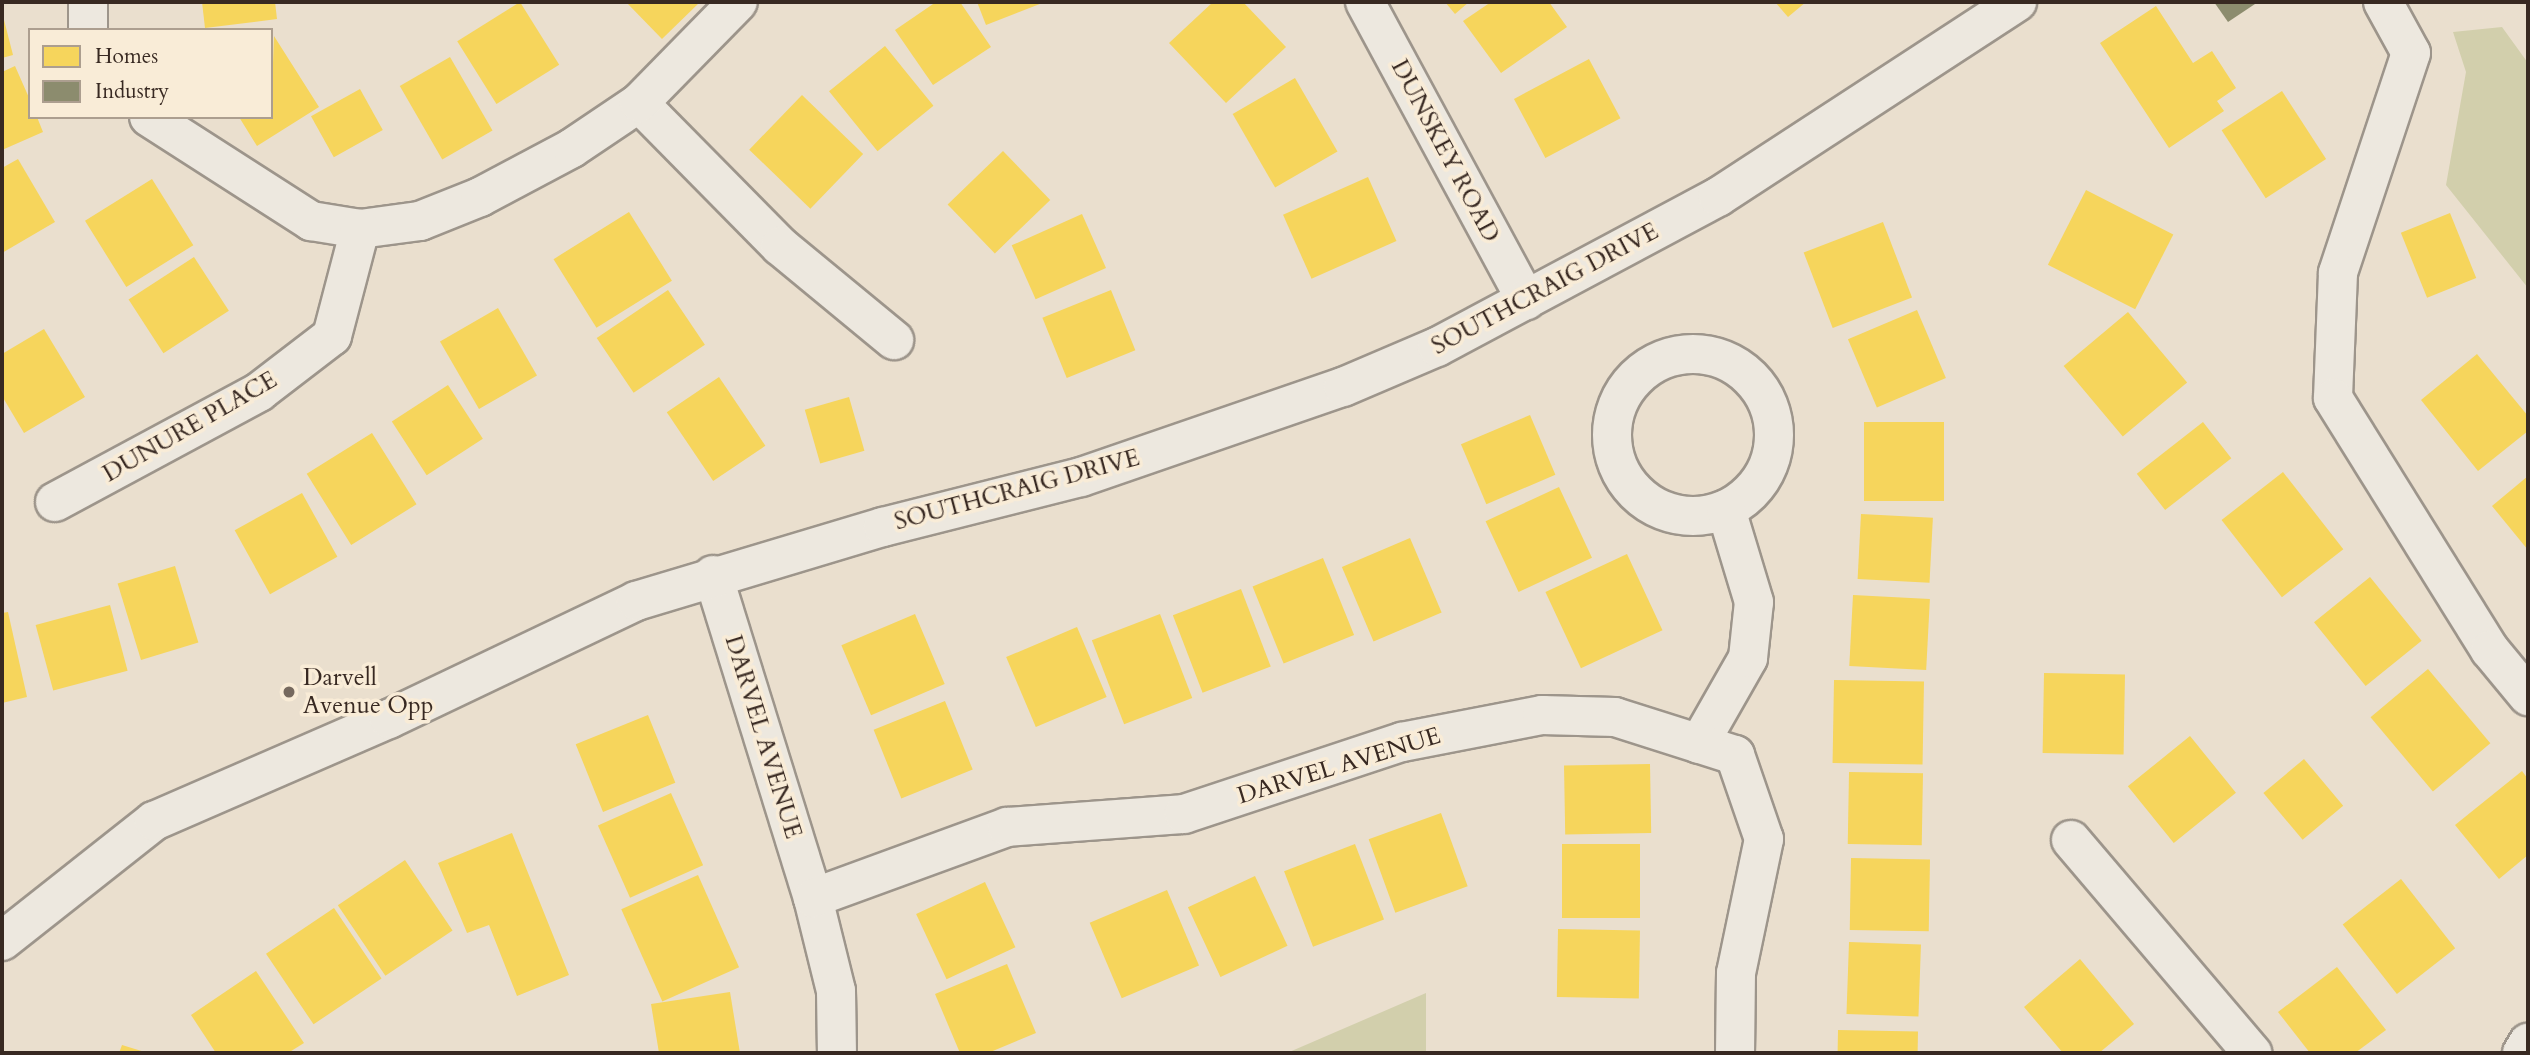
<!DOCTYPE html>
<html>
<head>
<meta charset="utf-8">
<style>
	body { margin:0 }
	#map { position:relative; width:2530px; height:1055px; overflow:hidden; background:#eadfce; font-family:Cardo,serif }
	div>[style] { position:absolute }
	.green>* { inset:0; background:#d2cfac }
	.homes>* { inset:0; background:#f6d55c; transform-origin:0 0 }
	.industry>* { inset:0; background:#8c8c6e }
	.roads { filter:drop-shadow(2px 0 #9d958b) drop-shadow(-2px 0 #9d958b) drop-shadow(0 2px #9d958b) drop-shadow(0 -2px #9d958b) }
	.minor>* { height:38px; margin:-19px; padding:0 19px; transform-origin:19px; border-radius:19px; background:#ede8df }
	.minor>.ring { margin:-19px; padding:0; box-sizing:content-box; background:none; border:38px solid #ede8df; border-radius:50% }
	.dots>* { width:19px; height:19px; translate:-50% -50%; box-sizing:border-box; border:4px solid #f9ecd7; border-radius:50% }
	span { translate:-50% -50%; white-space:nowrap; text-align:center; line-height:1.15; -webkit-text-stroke:7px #f9ecd7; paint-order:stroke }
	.street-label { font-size:24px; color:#382922 }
	.poi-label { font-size:24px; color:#382922 }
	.left { translate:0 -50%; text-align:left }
	.frame { position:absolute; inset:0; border:4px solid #382922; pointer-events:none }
	.legend { position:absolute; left:28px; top:28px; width:245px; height:91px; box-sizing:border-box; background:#f9ecd7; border:2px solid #ac9e8f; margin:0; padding:9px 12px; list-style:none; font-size:21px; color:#382922 }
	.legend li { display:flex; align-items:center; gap:14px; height:35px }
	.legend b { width:35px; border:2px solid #ac9e8f }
</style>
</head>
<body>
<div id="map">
	<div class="green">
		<div style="clip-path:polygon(2502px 27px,2528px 63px,2528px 288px,2446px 185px,2466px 72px,2453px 32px)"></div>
		<div style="clip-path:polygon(1426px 993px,1426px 1053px,1287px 1053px)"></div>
	</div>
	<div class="homes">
		<div style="clip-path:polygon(202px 2px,275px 2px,277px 19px,205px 28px)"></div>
		<div style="left:520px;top:2px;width:74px;height:74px;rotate:58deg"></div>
		<div style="clip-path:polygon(626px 2px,700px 2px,662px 39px)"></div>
		<div style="clip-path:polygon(936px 2px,960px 2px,991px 47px,933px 85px,895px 30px)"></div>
		<div style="clip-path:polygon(977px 2px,1045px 2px,986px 25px)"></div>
		<div style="clip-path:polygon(1213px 2px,1243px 2px,1286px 47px,1226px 103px,1169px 43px)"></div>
		<div style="clip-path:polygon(1445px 2px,1469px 2px,1455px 14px)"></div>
		<div style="clip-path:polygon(1491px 2px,1549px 2px,1567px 27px,1501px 73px,1463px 21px)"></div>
		<div style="clip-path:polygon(1775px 2px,1806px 2px,1788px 17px)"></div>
		<div style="clip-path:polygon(2156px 6px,2193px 63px,2212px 51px,2236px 88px,2217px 101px,2224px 111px,2169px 148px,2100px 43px)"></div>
		<div style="clip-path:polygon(2px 12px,13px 55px,2px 58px)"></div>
		<div style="clip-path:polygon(274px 36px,319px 107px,257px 146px,239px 117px,271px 117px)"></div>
		<div style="left:885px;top:46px;width:77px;height:72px;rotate:51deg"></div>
		<div style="left:450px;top:57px;width:85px;height:58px;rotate:60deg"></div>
		<div style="left:1589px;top:59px;width:67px;height:85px;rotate:62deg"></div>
		<div style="clip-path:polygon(15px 66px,30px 100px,30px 117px,37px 117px,43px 132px,2px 150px,2px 72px)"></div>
		<div style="left:1295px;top:78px;width:85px;height:72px;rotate:60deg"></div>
		<div style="left:360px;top:89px;width:47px;height:56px;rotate:61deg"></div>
		<div style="left:2282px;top:91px;width:81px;height:72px;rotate:57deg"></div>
		<div style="left:802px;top:95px;width:85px;height:76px;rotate:44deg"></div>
		<div style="left:1003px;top:151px;width:68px;height:77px;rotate:46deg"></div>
		<div style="clip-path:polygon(18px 159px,55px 222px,2px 253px,2px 168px)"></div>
		<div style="left:1368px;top:177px;width:70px;height:93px;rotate:66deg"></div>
		<div style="left:152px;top:179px;width:78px;height:79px;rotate:58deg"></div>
		<div style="left:2086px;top:190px;width:98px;height:84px;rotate:27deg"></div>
		<div style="left:629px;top:212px;width:81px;height:89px;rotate:58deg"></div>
		<div style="left:2450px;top:213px;width:70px;height:53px;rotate:68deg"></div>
		<div style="left:1082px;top:214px;width:59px;height:77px;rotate:66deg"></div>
		<div style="left:1883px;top:222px;width:81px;height:85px;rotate:69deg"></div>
		<div style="left:194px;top:257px;width:64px;height:78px;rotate:57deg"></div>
		<div style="left:668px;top:290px;width:66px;height:86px;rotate:56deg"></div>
		<div style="left:1111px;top:290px;width:65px;height:74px;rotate:68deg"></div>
		<div style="left:498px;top:308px;width:78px;height:67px;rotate:60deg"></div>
		<div style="left:1917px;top:310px;width:74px;height:75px;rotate:67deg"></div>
		<div style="left:2128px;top:312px;width:92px;height:84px;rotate:50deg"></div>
		<div style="clip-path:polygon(44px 329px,85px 397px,24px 433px,2px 396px,2px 354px)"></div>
		<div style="clip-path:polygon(2477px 354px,2528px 416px,2528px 431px,2478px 471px,2421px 400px)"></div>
		<div style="left:719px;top:377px;width:83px;height:63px;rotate:56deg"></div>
		<div style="left:448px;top:385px;width:64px;height:67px;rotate:57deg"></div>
		<div style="left:849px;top:397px;width:56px;height:46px;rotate:74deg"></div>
		<div style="left:1530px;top:415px;width:65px;height:75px;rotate:67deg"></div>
		<div style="left:1864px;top:422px;width:80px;height:79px"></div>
		<div style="left:2203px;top:422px;width:46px;height:84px;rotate:52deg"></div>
		<div style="left:372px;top:433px;width:84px;height:77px;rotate:58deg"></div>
		<div style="left:2283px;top:472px;width:98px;height:78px;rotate:52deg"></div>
		<div style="clip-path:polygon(2528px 476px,2528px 550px,2492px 506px)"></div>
		<div style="left:1559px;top:487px;width:78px;height:81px;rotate:65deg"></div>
		<div style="left:302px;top:493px;width:73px;height:77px;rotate:61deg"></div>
		<div style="left:1861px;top:514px;width:72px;height:65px;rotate:3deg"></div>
		<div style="left:1410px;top:538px;width:81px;height:74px;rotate:67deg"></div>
		<div style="left:1627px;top:554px;width:84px;height:90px;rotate:65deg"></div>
		<div style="left:1323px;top:558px;width:83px;height:76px;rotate:68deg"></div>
		<div style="left:175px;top:566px;width:80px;height:60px;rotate:73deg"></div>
		<div style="left:2370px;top:577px;width:82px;height:72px;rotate:51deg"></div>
		<div style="left:1241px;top:589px;width:83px;height:73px;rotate:69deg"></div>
		<div style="left:1853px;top:595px;width:77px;height:71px;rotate:3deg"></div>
		<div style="left:110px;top:605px;width:68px;height:77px;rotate:75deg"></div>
		<div style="clip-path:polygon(8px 612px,27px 697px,2px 703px,2px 613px)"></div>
		<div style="left:915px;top:614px;width:76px;height:80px;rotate:67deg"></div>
		<div style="left:1160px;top:614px;width:90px;height:73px;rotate:69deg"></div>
		<div style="left:1077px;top:627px;width:76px;height:77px;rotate:67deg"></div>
		<div style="left:2428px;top:669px;width:97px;height:75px;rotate:50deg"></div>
		<div style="left:2044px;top:673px;width:81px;height:80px;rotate:1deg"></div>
		<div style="left:1834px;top:680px;width:90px;height:83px;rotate:1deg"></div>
		<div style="left:945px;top:701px;width:74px;height:77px;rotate:68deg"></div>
		<div style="left:648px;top:715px;width:73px;height:78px;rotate:68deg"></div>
		<div style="left:2190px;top:736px;width:73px;height:80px;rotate:51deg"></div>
		<div style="left:2304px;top:759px;width:61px;height:53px;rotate:50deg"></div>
		<div style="left:1650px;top:764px;width:69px;height:86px;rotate:89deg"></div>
		<div style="clip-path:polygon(2522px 771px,2528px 779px,2528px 855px,2499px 879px,2455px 825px)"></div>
		<div style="left:1849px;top:772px;width:74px;height:72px;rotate:1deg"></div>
		<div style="left:671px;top:793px;width:79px;height:80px;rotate:66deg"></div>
		<div style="left:1441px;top:813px;width:78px;height:77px;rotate:70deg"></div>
		<div style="clip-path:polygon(512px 833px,569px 975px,517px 996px,489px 925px,467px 933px,438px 863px)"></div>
		<div style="left:1355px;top:844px;width:81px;height:76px;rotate:69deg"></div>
		<div style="left:1640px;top:844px;width:74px;height:78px;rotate:90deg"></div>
		<div style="left:1851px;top:858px;width:79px;height:72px;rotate:1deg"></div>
		<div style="left:405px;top:860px;width:85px;height:81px;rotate:56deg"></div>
		<div style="left:698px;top:875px;width:101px;height:84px;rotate:66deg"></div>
		<div style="left:1255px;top:876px;width:77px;height:74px;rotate:65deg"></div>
		<div style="left:2401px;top:879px;width:88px;height:74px;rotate:52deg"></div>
		<div style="left:985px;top:882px;width:72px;height:76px;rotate:65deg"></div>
		<div style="left:1167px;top:890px;width:82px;height:84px;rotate:67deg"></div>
		<div style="left:334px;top:908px;width:85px;height:82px;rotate:56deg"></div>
		<div style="left:1558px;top:929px;width:82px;height:68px;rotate:1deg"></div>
		<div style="left:1849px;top:942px;width:72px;height:72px;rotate:2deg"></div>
		<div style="clip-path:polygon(2080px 959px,2134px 1024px,2099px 1053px,2063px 1053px,2024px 1007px)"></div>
		<div style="clip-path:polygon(1007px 964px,1036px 1033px,988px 1053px,960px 1053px,935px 994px)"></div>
		<div style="clip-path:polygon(2337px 967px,2386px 1030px,2355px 1053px,2310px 1053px,2278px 1012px)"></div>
		<div style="clip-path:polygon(256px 971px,304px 1043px,288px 1053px,216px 1053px,191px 1015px)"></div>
		<div style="clip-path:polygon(730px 992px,740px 1053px,659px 1053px,651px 1004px)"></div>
		<div style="left:1838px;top:1030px;width:80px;height:23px;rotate:1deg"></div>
		<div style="clip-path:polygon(122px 1045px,148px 1053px,119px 1053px)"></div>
	</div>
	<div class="industry">
		<div style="clip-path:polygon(2214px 2px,2258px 2px,2228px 22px)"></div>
	</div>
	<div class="roads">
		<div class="minor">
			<div style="left:1365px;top:2px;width:339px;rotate:61.6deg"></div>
			<div style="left:2383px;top:2px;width:58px;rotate:61.2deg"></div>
			<div style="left:2411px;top:53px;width:232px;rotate:108.4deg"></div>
			<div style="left:2338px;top:273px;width:125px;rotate:92.3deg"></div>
			<div style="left:2333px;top:398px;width:297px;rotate:58.1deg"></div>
			<div style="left:2490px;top:650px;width:60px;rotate:50.4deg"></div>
			<div style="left:88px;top:30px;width:28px;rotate:-90deg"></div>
			<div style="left:639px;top:103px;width:201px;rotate:45.4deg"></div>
			<div style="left:780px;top:246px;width:148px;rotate:39.5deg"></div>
			<div style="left:149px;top:117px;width:193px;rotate:32.7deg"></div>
			<div style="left:311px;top:221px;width:50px;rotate:9.3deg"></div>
			<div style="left:360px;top:229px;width:61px;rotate:-7.6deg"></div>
			<div style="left:420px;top:221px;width:65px;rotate:-21.8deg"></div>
			<div style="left:480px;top:197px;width:104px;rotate:-28deg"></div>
			<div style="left:572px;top:148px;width:81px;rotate:-33.9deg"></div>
			<div style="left:639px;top:103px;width:141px;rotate:-45.6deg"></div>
			<div class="ring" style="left:1612px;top:354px;width:124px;height:124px"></div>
			<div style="left:55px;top:502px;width:232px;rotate:-28.3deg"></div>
			<div style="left:259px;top:392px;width:92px;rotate:-37.5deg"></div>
			<div style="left:332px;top:336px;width:111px;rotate:-75.3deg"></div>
			<div style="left:713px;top:575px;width:338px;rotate:72.8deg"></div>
			<div style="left:813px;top:898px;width:96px;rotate:76.1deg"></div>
			<div style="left:836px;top:991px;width:62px;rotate:89.1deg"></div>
			<div style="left:1699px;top:744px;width:99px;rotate:-60.3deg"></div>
			<div style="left:1748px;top:658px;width:56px;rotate:-83.9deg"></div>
			<div style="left:1754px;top:602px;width:97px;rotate:-106.8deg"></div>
			<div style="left:2071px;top:840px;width:280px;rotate:49.6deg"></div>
			<div style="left:813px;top:898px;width:207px;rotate:-20.1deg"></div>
			<div style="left:1007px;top:827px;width:177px;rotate:-4.2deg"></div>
			<div style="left:1184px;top:814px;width:230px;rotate:-18.3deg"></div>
			<div style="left:1402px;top:742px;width:143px;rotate:-10.9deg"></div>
			<div style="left:1542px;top:715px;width:73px;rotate:1.6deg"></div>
			<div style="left:1615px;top:717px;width:126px;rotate:17.6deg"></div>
			<div style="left:1735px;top:755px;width:89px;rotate:71deg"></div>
			<div style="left:1764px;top:839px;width:137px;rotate:101.8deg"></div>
			<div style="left:1736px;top:973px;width:80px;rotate:90.7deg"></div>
			<div style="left:2px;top:941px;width:194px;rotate:-38.3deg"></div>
			<div style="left:154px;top:821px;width:256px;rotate:-23.5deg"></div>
			<div style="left:389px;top:719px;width:274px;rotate:-25.5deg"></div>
			<div style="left:636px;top:601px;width:258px;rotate:-16.7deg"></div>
			<div style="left:883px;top:527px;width:204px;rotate:-14.2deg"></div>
			<div style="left:1081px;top:477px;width:277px;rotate:-19deg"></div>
			<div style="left:1343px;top:387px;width:102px;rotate:-23.1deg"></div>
			<div style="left:1437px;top:347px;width:319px;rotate:-28.1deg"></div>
			<div style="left:1718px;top:197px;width:357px;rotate:-33.1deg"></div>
			<div style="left:2522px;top:1053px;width:12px;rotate:-59deg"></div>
		</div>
	</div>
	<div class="dots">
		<div style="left:289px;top:692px;background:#76695e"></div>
	</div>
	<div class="street-label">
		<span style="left:1445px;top:151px;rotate:62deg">DUNSKEY ROAD</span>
		<span style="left:1545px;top:289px;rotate:-28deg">SOUTHCRAIG DRIVE</span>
		<span style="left:190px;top:427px;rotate:-30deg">DUNURE PLACE</span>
		<span style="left:1017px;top:490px;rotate:-15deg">SOUTHCRAIG DRIVE</span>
		<span style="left:763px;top:737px;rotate:73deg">DARVEL AVENUE</span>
		<span style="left:1339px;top:766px;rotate:-17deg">DARVEL AVENUE</span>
	</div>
	<div class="poi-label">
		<span class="left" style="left:303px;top:692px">Darvell<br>Avenue Opp</span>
	</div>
	<div class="frame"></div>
	<ul class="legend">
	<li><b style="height:19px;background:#f6d55c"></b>Homes</li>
	<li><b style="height:19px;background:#8c8c6e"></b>Industry</li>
	</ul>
</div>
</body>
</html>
